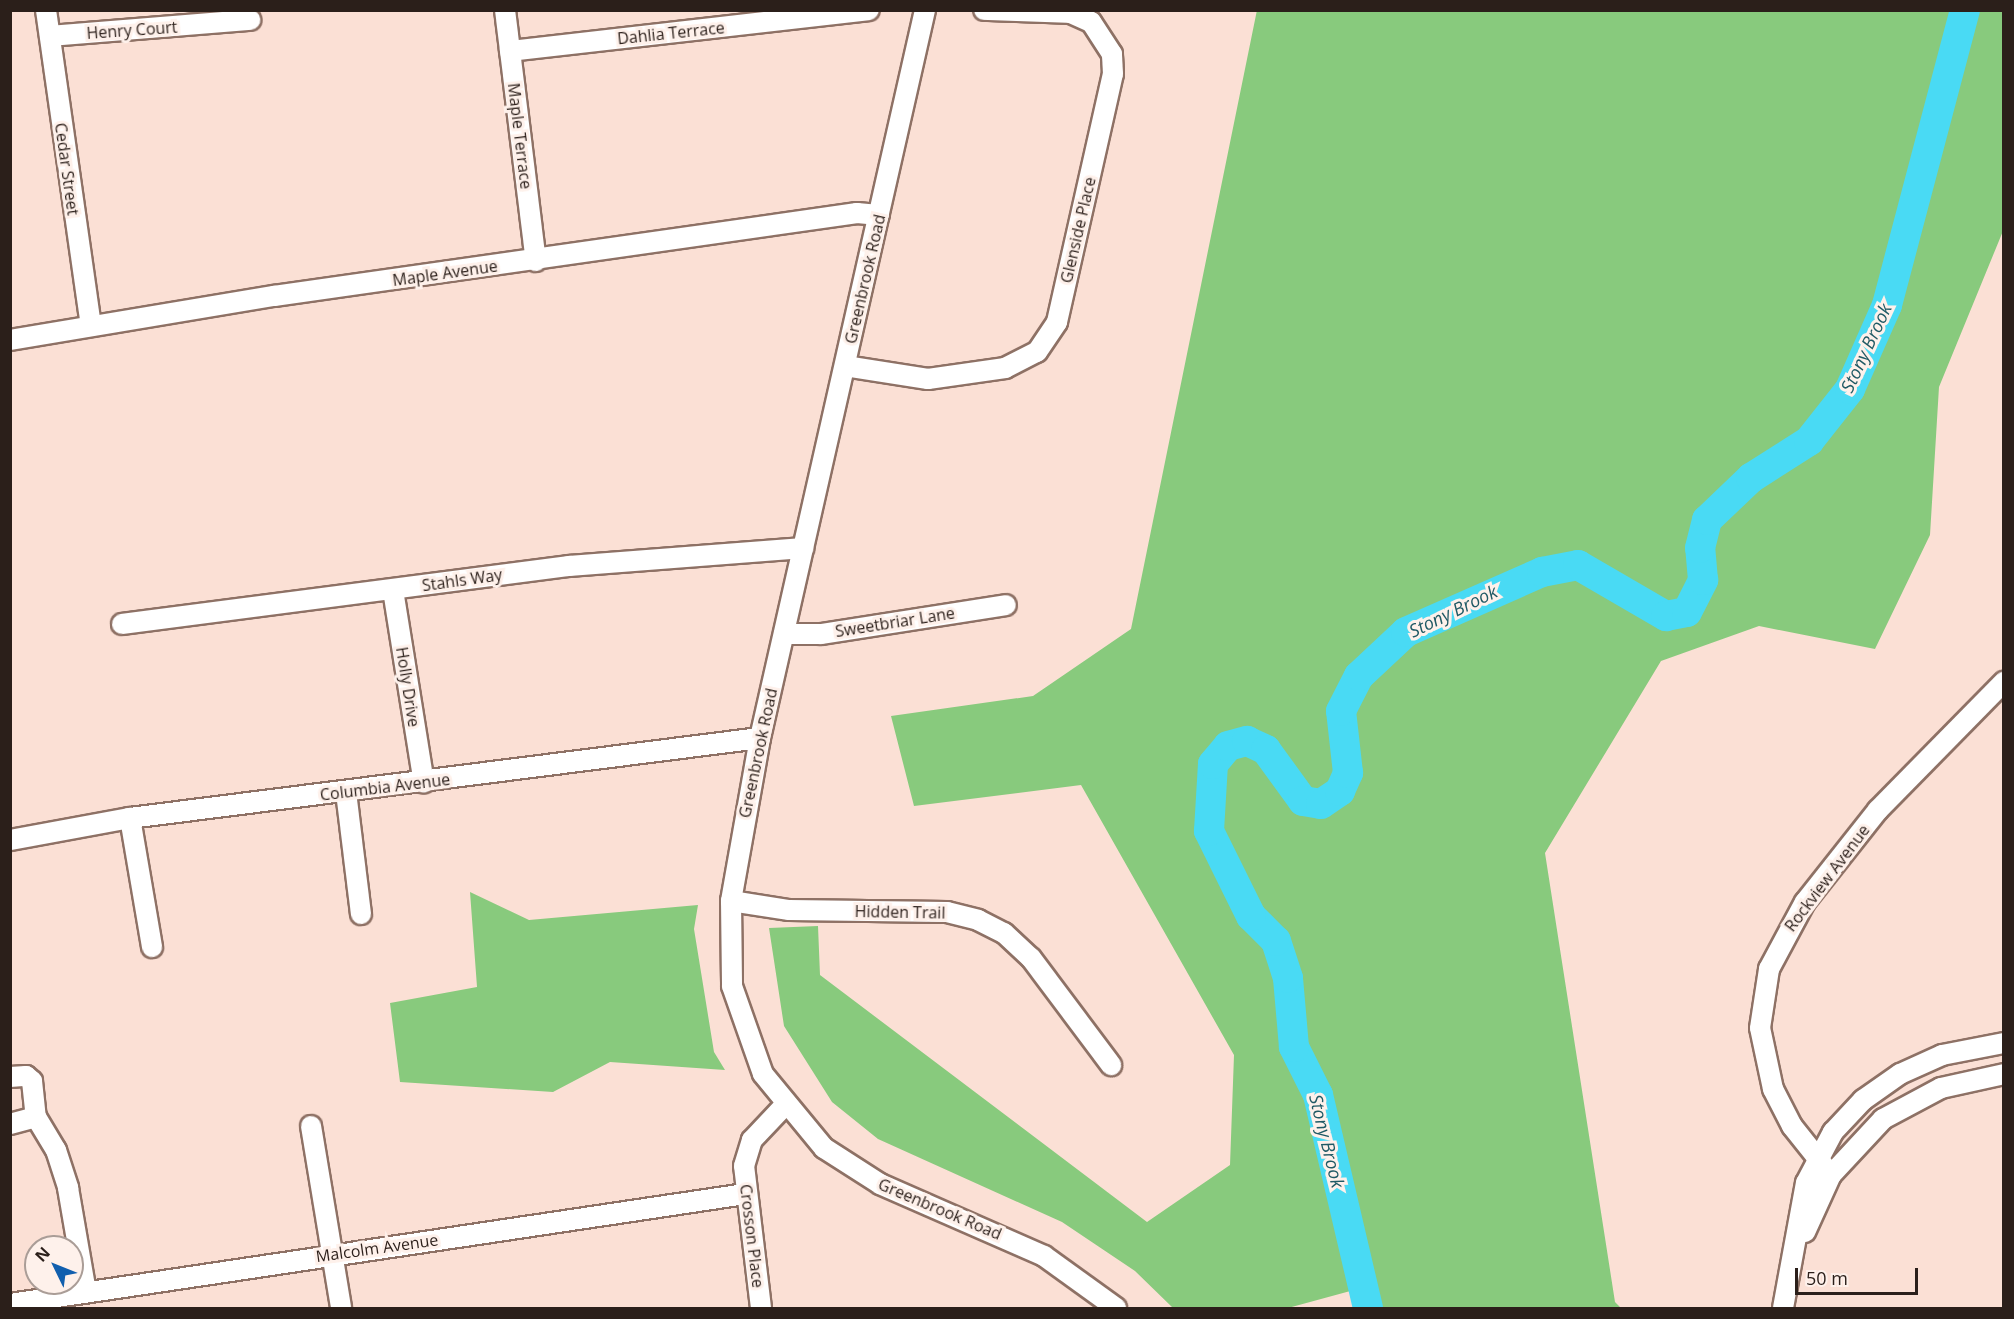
<!DOCTYPE html>
<html>
<head>
<meta charset="utf-8">
<style>
	body { margin:0 }
	#map { position:relative; width:2014px; height:1319px; overflow:hidden; background:#fbe0d5; font-family:"Open Sans",sans-serif }
	div>[style] { position:absolute }
	.forest>* { inset:0; background:#88ca7d }
	.river>* { height:30px; margin:-15px; padding:0 15px; transform-origin:15px; border-radius:15px; background:#49daf4 }
	.roads { filter:drop-shadow(2px 0 #8e7165) drop-shadow(-2px 0 #8e7165) drop-shadow(0 2px #8e7165) drop-shadow(0 -2px #8e7165) }
	.minor>* { height:20px; margin:-10px; padding:0 10px; transform-origin:10px; border-radius:10px; background:#fff }
	span { translate:-50% -50%; white-space:nowrap; text-align:center; line-height:1.15; -webkit-text-stroke:6px #fef1eb; paint-order:stroke }
	.street-label { font-size:16px; color:#2b1f1a }
	.water-label { font-size:18px; color:#205a65; font-style:italic }
	.frame { position:absolute; inset:0; border:12px solid #2b1f1a; pointer-events:none }
	.north { position:absolute; left:24px; top:1235px; width:60px; height:60px; box-sizing:border-box; background:#fef1eb; border:2px solid #aa9d97; border-radius:50%; rotate:313deg; font-size:16px; font-weight:700; line-height:24px; text-align:center; color:#2b1f1a }
	.north::after { content:''; display:block; margin:auto; width:21px; height:27px; background:#115fae; clip-path:polygon(50% 0,100% 100%,50% 72%,0 100%) }
	.scale { position:absolute; left:1795px; top:1268px; width:123px; height:27px; box-sizing:border-box; border:3px solid #2b1f1a; border-top:0; padding-left:8px; font-size:18px; line-height:21px; white-space:nowrap; color:#2b1f1a; -webkit-text-stroke:4px #fef1eb; paint-order:stroke }
</style>
</head>
<body>
<div id="map">
	<div class="forest">
		<div style="clip-path:polygon(1257px 10px,2003px 11px,2003px 231px,1939px 387px,1930px 535px,1875px 649px,1759px 626px,1661px 661px,1545px 853px,1615px 1302px,1621px 1308px,1362px 1308px,1354px 1290px,1288px 1308px,1173px 1308px,1135px 1271px,1062px 1222px,878px 1139px,832px 1102px,784px 1026px,769px 928px,818px 926px,820px 975px,1147px 1222px,1230px 1165px,1234px 1055px,1081px 785px,914px 806px,891px 716px,1033px 696px,1131px 629px)"></div>
		<div style="clip-path:polygon(470px 892px,529px 920px,698px 905px,694px 929px,714px 1052px,725px 1070px,610px 1062px,553px 1092px,400px 1082px,390px 1003px,477px 987px)"></div>
	</div>
	<div class="river">
		<div style="left:1368px;top:1308px;width:219px;rotate:-103.2deg"></div>
		<div style="left:1318px;top:1095px;width:54px;rotate:-116.6deg"></div>
		<div style="left:1294px;top:1047px;width:69px;rotate:-95deg"></div>
		<div style="left:1288px;top:978px;width:39px;rotate:-108deg"></div>
		<div style="left:1276px;top:941px;width:35px;rotate:-135deg"></div>
		<div style="left:1251px;top:916px;width:95px;rotate:-116.3deg"></div>
		<div style="left:1209px;top:831px;width:67px;rotate:-86.6deg"></div>
		<div style="left:1213px;top:764px;width:23px;rotate:-50deg"></div>
		<div style="left:1228px;top:746px;width:20px;rotate:-15deg"></div>
		<div style="left:1247px;top:741px;width:21px;rotate:25deg"></div>
		<div style="left:1266px;top:750px;width:63px;rotate:54deg"></div>
		<div style="left:1303px;top:801px;width:18px;rotate:9deg"></div>
		<div style="left:1321px;top:804px;width:23px;rotate:-34deg"></div>
		<div style="left:1340px;top:791px;width:20px;rotate:-66deg"></div>
		<div style="left:1348px;top:773px;width:62px;rotate:-96.4deg"></div>
		<div style="left:1341px;top:711px;width:39px;rotate:-63deg"></div>
		<div style="left:1359px;top:676px;width:64px;rotate:-43.1deg"></div>
		<div style="left:1406px;top:632px;width:149px;rotate:-23.8deg"></div>
		<div style="left:1542px;top:572px;width:37px;rotate:-11deg"></div>
		<div style="left:1578px;top:565px;width:102px;rotate:30.1deg"></div>
		<div style="left:1666px;top:616px;width:21px;rotate:-11deg"></div>
		<div style="left:1687px;top:612px;width:36px;rotate:-63deg"></div>
		<div style="left:1703px;top:580px;width:32px;rotate:-95deg"></div>
		<div style="left:1700px;top:548px;width:29px;rotate:-76deg"></div>
		<div style="left:1707px;top:520px;width:61px;rotate:-43.7deg"></div>
		<div style="left:1751px;top:478px;width:69px;rotate:-32.5deg"></div>
		<div style="left:1809px;top:441px;width:66px;rotate:-51.7deg"></div>
		<div style="left:1850px;top:389px;width:92px;rotate:-66.2deg"></div>
		<div style="left:1887px;top:305px;width:305px;rotate:-75.2deg"></div>
	</div>
	<div class="roads">
		<div class="minor">
			<div style="left:46px;top:10px;width:319px;rotate:81.9deg"></div>
			<div style="left:505px;top:10px;width:253px;rotate:83deg"></div>
			<div style="left:925px;top:10px;width:746px;rotate:102.77deg"></div>
			<div style="left:760px;top:738px;width:166px;rotate:100.1deg"></div>
			<div style="left:731px;top:901px;width:85px;rotate:89.3deg"></div>
			<div style="left:732px;top:986px;width:93px;rotate:70.6deg"></div>
			<div style="left:763px;top:1074px;width:96px;rotate:50.5deg"></div>
			<div style="left:824px;top:1148px;width:67px;rotate:32.7deg"></div>
			<div style="left:880px;top:1184px;width:179px;rotate:23.7deg"></div>
			<div style="left:1044px;top:1256px;width:89px;rotate:35.8deg"></div>
			<div style="left:50px;top:36px;width:201px;rotate:-4.6deg"></div>
			<div style="left:510px;top:51px;width:361px;rotate:-6.5deg"></div>
			<div style="left:10px;top:340px;width:268px;rotate:-9.5deg"></div>
			<div style="left:274px;top:296px;width:589px;rotate:-8.1deg"></div>
			<div style="left:857px;top:213px;width:22px;rotate:5deg"></div>
			<div style="left:845px;top:366px;width:84px;rotate:8.9deg"></div>
			<div style="left:928px;top:379px;width:78px;rotate:-8.1deg"></div>
			<div style="left:1005px;top:368px;width:36px;rotate:-27deg"></div>
			<div style="left:1037px;top:352px;width:36px;rotate:-56deg"></div>
			<div style="left:1057px;top:322px;width:254px;rotate:-77.3deg"></div>
			<div style="left:1113px;top:74px;width:20px;rotate:-93deg"></div>
			<div style="left:1112px;top:54px;width:38px;rotate:-123deg"></div>
			<div style="left:1091px;top:22px;width:22px;rotate:-156deg"></div>
			<div style="left:1071px;top:13px;width:87px;rotate:-178deg"></div>
			<div style="left:393px;top:590px;width:195px;rotate:80.9deg"></div>
			<div style="left:122px;top:624px;width:451px;rotate:-7.4deg"></div>
			<div style="left:569px;top:566px;width:235px;rotate:-4.4deg"></div>
			<div style="left:784px;top:634px;width:37px"></div>
			<div style="left:821px;top:634px;width:187px;rotate:-8.9deg"></div>
			<div style="left:346px;top:792px;width:123px;rotate:83deg"></div>
			<div style="left:130px;top:818px;width:131px;rotate:80.3deg"></div>
			<div style="left:10px;top:840px;width:122px;rotate:-10.4deg"></div>
			<div style="left:130px;top:818px;width:635px;rotate:-7.24deg"></div>
			<div style="left:731px;top:901px;width:59px;rotate:8.8deg"></div>
			<div style="left:789px;top:910px;width:158px;rotate:0.7deg"></div>
			<div style="left:947px;top:912px;width:32px;rotate:14deg"></div>
			<div style="left:978px;top:920px;width:29px;rotate:27deg"></div>
			<div style="left:1004px;top:933px;width:37px;rotate:43deg"></div>
			<div style="left:1031px;top:958px;width:134px;rotate:53.2deg"></div>
			<div style="left:10px;top:1077px;width:16px;rotate:-4deg"></div>
			<div style="left:26px;top:1076px;width:8px;rotate:40deg"></div>
			<div style="left:32px;top:1081px;width:36px;rotate:84deg"></div>
			<div style="left:36px;top:1117px;width:27px;rotate:165deg"></div>
			<div style="left:36px;top:1117px;width:39px;rotate:59deg"></div>
			<div style="left:56px;top:1150px;width:40px;rotate:72deg"></div>
			<div style="left:68px;top:1188px;width:106px;rotate:80.2deg"></div>
			<div style="left:311px;top:1126px;width:184px;rotate:80.6deg"></div>
			<div style="left:1831px;top:1175px;width:63px;rotate:-128.5deg"></div>
			<div style="left:1792px;top:1126px;width:42px;rotate:-117.2deg"></div>
			<div style="left:1773px;top:1089px;width:62px;rotate:-102deg"></div>
			<div style="left:1760px;top:1028px;width:60px;rotate:-81.3deg"></div>
			<div style="left:1769px;top:969px;width:76px;rotate:-61.8deg"></div>
			<div style="left:1805px;top:902px;width:117px;rotate:-51.6deg"></div>
			<div style="left:1878px;top:810px;width:180px;rotate:-45.5deg"></div>
			<div style="left:1805px;top:1232px;width:63px;rotate:-65.5deg"></div>
			<div style="left:1831px;top:1175px;width:76px;rotate:-47.1deg"></div>
			<div style="left:1883px;top:1119px;width:66px;rotate:-28.1deg"></div>
			<div style="left:1941px;top:1088px;width:65px;rotate:-12.5deg"></div>
			<div style="left:10px;top:1304px;width:743px;rotate:-8.51deg"></div>
			<div style="left:761px;top:1308px;width:143px;rotate:-96.8deg"></div>
			<div style="left:744px;top:1166px;width:27px;rotate:-73deg"></div>
			<div style="left:752px;top:1140px;width:47px;rotate:-46.7deg"></div>
			<div style="left:1783px;top:1308px;width:127px;rotate:-79.6deg"></div>
			<div style="left:1806px;top:1183px;width:58px;rotate:-62.1deg"></div>
			<div style="left:1833px;top:1132px;width:44px;rotate:-46.8deg"></div>
			<div style="left:1863px;top:1100px;width:45px;rotate:-35.1deg"></div>
			<div style="left:1900px;top:1074px;width:46px;rotate:-24.3deg"></div>
			<div style="left:1942px;top:1055px;width:63px;rotate:-11deg"></div>
		</div>
	</div>
	<div class="street-label">
		<span style="left:132px;top:30px;rotate:-4deg">Henry Court</span>
		<span style="left:671px;top:33px;rotate:-6deg">Dahlia Terrace</span>
		<span style="left:520px;top:136px;rotate:83deg">Maple Terrace</span>
		<span style="left:67px;top:169px;rotate:82deg">Cedar Street</span>
		<span style="left:1078px;top:230px;rotate:-77deg">Glenside Place</span>
		<span style="left:445px;top:273px;rotate:-8deg">Maple Avenue</span>
		<span style="left:865px;top:279px;rotate:-77deg">Greenbrook Road</span>
		<span style="left:462px;top:580px;rotate:-8deg">Stahls Way</span>
		<span style="left:895px;top:622px;rotate:-9deg">Sweetbriar Lane</span>
		<span style="left:408px;top:687px;rotate:81deg">Holly Drive</span>
		<span style="left:758px;top:753px;rotate:-78deg">Greenbrook Road</span>
		<span style="left:385px;top:787px;rotate:-7deg">Columbia Avenue</span>
		<span style="left:1827px;top:878px;rotate:-53deg">Rockview Avenue</span>
		<span style="left:900px;top:912px;rotate:1deg">Hidden Trail</span>
		<span style="left:940px;top:1209px;rotate:23deg">Greenbrook Road</span>
		<span style="left:752px;top:1236px;rotate:83deg">Crosson Place</span>
		<span style="left:377px;top:1248px;rotate:-8deg">Malcolm Avenue</span>
	</div>
	<div class="water-label">
		<span style="left:1866px;top:348px;rotate:-65deg">Stony Brook</span>
		<span style="left:1453px;top:611px;rotate:-26deg">Stony Brook</span>
		<span style="left:1327px;top:1141px;rotate:76deg">Stony Brook</span>
	</div>
	<div class="frame"></div>
	<div class="north">N</div>
	<div class="scale">50 m</div>
</div>
</body>
</html>
